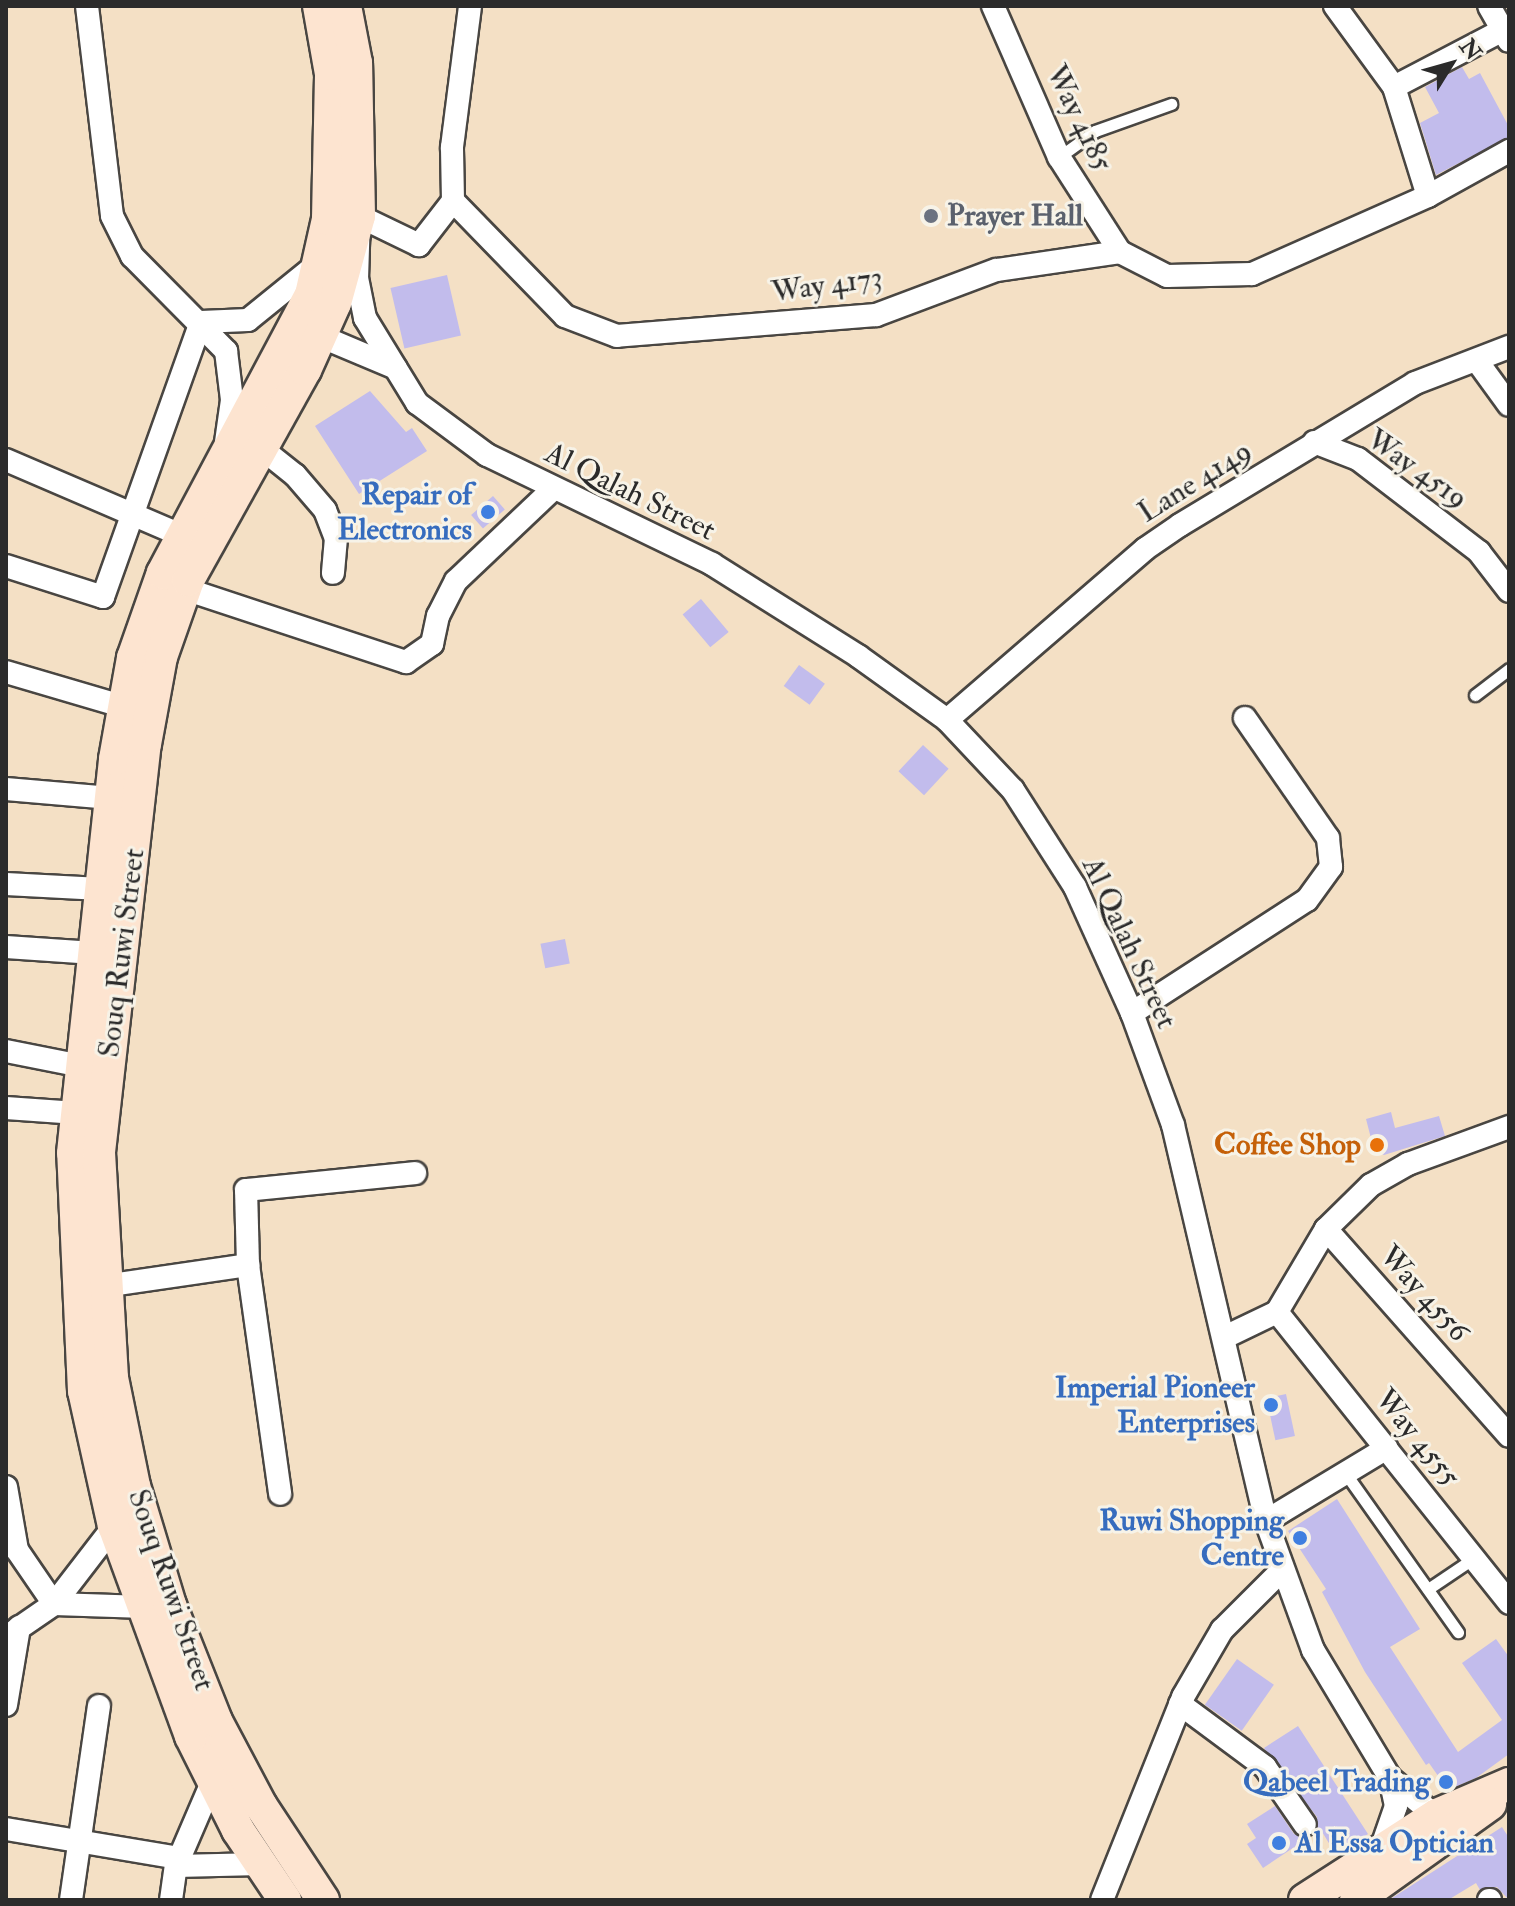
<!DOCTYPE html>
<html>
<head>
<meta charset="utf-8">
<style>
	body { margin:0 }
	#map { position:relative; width:1515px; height:1906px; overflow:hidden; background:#f4e0c5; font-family:"IM FELL Double Pica",serif }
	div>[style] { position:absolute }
	.building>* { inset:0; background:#c2bcec; transform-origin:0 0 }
	.roads { filter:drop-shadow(2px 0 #494642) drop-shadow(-2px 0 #494642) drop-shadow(0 2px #494642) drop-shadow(0 -2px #494642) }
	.lane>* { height:11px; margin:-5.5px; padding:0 5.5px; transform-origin:5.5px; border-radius:5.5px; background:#fff }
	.street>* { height:22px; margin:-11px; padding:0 11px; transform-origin:11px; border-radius:11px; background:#fff }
	.secondary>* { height:32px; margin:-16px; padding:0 16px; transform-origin:16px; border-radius:16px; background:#fde4d0 }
	.dots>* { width:22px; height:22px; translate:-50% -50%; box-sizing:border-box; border:4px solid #f7f3e8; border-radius:50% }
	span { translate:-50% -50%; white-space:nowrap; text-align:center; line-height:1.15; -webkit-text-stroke:6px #f7f3e8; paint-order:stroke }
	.street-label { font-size:30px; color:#2b2b2b }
	.worship-label { font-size:30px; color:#5b616d; font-weight:700 }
	.left { translate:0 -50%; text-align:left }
	.shop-label { font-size:30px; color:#366cbe; font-weight:700 }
	.right { translate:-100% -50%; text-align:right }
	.food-label { font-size:30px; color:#c56008; font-weight:700 }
	.frame { position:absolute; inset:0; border:8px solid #2b2b2b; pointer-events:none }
	.north { position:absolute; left:1411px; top:24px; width:80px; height:80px; -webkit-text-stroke:6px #f7f3e8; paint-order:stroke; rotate:53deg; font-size:22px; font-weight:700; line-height:32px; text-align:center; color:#2b2b2b }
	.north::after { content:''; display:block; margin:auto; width:28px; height:36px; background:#2b2b2b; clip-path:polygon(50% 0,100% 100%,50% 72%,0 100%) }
</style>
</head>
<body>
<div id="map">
	<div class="building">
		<div style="clip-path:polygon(1462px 67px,1469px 79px,1480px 73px,1509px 127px,1509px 137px,1436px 175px,1420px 123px,1439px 113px,1425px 87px)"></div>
		<div style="left:447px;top:275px;width:62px;height:58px;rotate:77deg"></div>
		<div style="clip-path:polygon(370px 391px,406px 432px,412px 428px,427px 451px,359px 494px,315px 426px)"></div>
		<div style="left:493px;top:496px;width:18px;height:29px;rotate:49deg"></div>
		<div style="left:701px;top:599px;width:43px;height:24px;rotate:50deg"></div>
		<div style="left:799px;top:665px;width:32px;height:26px;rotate:36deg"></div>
		<div style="left:923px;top:745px;width:35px;height:36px;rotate:43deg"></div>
		<div style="left:565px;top:939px;width:25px;height:25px;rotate:79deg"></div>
		<div style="clip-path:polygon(1391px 1112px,1395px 1128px,1439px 1116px,1445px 1136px,1384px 1155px,1374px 1150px,1366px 1119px)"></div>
		<div style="left:1286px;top:1394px;width:43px;height:20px;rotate:78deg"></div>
		<div style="clip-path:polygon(1337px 1499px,1420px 1629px,1390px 1647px,1458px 1752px,1502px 1720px,1462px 1663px,1496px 1639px,1509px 1657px,1509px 1754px,1476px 1778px,1448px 1790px,1429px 1763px,1426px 1765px,1365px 1672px,1322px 1592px,1326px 1589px,1288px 1531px)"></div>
		<div style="left:1237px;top:1659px;width:45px;height:56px;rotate:35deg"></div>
		<div style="clip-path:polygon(1298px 1726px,1368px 1834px,1336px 1855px,1321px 1830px,1316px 1833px,1317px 1817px,1264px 1748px)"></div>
		<div style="clip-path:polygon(1275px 1806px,1294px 1834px,1308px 1838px,1263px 1868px,1247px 1844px,1256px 1838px,1247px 1824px)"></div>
		<div style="clip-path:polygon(1502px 1827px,1509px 1838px,1509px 1900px,1497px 1887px,1480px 1890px,1476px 1883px,1448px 1900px,1389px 1900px)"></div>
	</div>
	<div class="roads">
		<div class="lane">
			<div style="left:1059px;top:157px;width:44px;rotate:-35.8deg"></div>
			<div style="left:1095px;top:131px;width:81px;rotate:-19.6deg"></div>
			<div style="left:1475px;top:695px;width:43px;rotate:-37.4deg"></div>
			<div style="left:1346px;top:1474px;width:194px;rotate:54.7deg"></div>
			<div style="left:1428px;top:1589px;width:55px;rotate:-34deg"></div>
		</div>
		<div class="street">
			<div style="left:87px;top:6px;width:211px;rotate:83.2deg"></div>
			<div style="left:112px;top:216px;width:45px;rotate:63.4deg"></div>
			<div style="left:132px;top:256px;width:134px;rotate:45.3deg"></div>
			<div style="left:226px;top:351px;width:49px;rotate:83deg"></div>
			<div style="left:232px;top:400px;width:42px;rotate:98.1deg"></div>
			<div style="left:993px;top:6px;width:165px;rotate:66.4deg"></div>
			<div style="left:1059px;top:157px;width:113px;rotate:57.3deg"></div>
			<div style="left:1335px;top:6px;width:100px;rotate:53.9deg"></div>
			<div style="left:1394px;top:87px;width:114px;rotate:72.7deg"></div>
			<div style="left:1428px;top:196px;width:193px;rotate:156.1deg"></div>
			<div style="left:1252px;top:274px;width:85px;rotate:178.7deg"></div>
			<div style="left:1167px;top:276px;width:53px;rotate:-152.9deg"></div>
			<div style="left:1120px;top:252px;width:125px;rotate:171.7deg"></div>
			<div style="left:996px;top:270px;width:128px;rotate:159.4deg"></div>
			<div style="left:876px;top:315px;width:260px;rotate:175.4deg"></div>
			<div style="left:617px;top:336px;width:56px;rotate:-159deg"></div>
			<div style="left:565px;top:316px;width:161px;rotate:-134.2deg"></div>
			<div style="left:453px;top:201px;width:56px;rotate:127.7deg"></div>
			<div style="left:419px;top:245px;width:67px;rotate:-154.2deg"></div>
			<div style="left:359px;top:216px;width:62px;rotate:91.8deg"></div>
			<div style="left:357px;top:278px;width:41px;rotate:78.7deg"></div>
			<div style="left:365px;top:318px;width:100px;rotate:58.5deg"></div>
			<div style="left:417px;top:403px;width:87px;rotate:36.6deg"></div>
			<div style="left:487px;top:455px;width:250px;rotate:25.8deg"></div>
			<div style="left:712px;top:564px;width:173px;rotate:32.2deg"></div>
			<div style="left:858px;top:656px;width:110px;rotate:35.7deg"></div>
			<div style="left:947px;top:720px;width:96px;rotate:46.7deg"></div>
			<div style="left:1013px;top:790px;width:115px;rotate:57.4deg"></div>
			<div style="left:1075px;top:887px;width:138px;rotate:65.7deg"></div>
			<div style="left:1132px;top:1013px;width:119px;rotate:69.9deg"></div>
			<div style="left:1173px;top:1125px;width:407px;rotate:76.8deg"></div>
			<div style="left:1266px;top:1521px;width:137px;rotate:70deg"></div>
			<div style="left:1313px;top:1650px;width:149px;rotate:59deg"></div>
			<div style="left:1390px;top:1778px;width:72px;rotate:39.9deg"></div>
			<div style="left:1489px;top:6px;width:40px;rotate:60.3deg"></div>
			<div style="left:1394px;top:87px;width:123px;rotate:-27.6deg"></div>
			<div style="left:1428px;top:196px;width:93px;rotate:-29.1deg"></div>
			<div style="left:453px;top:201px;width:54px;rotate:-91.1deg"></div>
			<div style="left:452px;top:147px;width:142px;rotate:-82.7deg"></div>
			<div style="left:201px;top:322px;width:47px;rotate:-2.4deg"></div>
			<div style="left:248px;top:320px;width:87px;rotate:-39deg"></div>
			<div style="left:320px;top:336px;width:82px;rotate:22.8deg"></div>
			<div style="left:1477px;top:361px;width:54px;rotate:54deg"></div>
			<div style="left:1314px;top:442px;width:47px;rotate:21.1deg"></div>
			<div style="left:1358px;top:459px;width:153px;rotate:37.5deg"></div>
			<div style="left:1479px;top:552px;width:49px;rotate:52.4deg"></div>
			<div style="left:261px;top:448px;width:43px;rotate:38.5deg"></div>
			<div style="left:295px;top:475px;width:46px;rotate:49.4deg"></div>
			<div style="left:325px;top:510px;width:30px;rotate:69deg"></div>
			<div style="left:336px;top:538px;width:35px;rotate:95deg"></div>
			<div style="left:6px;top:460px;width:193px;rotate:23.2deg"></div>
			<div style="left:6px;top:566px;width:102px;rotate:17.7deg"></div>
			<div style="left:103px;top:597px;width:292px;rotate:-70.4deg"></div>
			<div style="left:185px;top:589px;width:233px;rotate:18.3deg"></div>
			<div style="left:406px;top:662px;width:32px;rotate:-35deg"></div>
			<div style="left:432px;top:644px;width:29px;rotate:-78deg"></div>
			<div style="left:438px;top:616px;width:39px;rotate:-63deg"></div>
			<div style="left:456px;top:581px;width:134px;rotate:-43.5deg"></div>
			<div style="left:6px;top:672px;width:124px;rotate:16.4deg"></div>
			<div style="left:947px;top:720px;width:262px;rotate:-40.8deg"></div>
			<div style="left:1145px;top:549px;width:42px;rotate:-34.4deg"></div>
			<div style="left:1180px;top:525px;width:275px;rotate:-31.1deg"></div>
			<div style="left:1415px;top:383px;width:101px;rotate:-21deg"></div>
			<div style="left:6px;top:789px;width:105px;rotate:4.9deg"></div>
			<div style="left:6px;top:884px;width:95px;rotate:3deg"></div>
			<div style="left:6px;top:947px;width:88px;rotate:3.9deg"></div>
			<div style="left:1132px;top:1013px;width:208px;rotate:-32.9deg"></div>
			<div style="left:1307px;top:900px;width:41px;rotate:-54deg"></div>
			<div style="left:1331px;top:867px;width:29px;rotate:-96deg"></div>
			<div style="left:1328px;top:838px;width:146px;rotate:-124.7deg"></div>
			<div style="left:6px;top:1051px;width:77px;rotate:11.2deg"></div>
			<div style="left:6px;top:1108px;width:71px;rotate:4deg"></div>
			<div style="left:1326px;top:1229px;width:276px;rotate:48.5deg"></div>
			<div style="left:248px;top:1265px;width:231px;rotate:82deg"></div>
			<div style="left:104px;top:1286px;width:146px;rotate:-8.3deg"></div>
			<div style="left:248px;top:1265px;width:75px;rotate:-91.5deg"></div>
			<div style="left:246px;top:1190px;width:170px;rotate:-5.7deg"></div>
			<div style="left:1277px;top:1312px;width:372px;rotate:51.4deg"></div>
			<div style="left:1225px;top:1337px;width:58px;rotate:-25.7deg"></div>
			<div style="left:1277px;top:1312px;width:96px;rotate:-59.4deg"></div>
			<div style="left:1326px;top:1229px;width:63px;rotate:-44.4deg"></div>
			<div style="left:1371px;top:1185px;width:43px;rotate:-29.6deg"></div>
			<div style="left:1408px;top:1164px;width:108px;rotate:-20.1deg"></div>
			<div style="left:6px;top:1487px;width:64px;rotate:80.1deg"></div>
			<div style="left:17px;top:1550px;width:65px;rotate:55.6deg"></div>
			<div style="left:1266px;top:1521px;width:141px;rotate:-31.1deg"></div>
			<div style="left:54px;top:1604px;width:91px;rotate:1.9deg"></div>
			<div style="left:6px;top:1637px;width:58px;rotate:-34.5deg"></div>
			<div style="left:54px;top:1604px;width:98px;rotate:-52.4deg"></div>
			<div style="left:1180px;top:1704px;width:106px;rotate:36.5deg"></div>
			<div style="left:1265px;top:1767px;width:70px;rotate:55.4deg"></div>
			<div style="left:6px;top:1705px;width:79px;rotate:-80.5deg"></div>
			<div style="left:6px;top:1829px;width:176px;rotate:9.5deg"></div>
			<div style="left:1381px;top:1849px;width:46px;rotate:-70.8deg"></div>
			<div style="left:1396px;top:1806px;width:29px;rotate:-102deg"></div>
			<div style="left:176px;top:1866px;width:85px;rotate:-1.3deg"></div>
			<div style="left:71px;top:1900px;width:196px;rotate:-81.8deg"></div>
			<div style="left:171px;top:1900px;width:34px;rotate:-82deg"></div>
			<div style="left:176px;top:1866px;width:94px;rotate:-66.7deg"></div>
			<div style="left:1102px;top:1900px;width:219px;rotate:-68.2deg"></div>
			<div style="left:1183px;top:1697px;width:78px;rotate:-59.8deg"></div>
			<div style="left:1222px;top:1630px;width:86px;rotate:-45deg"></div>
			<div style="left:1489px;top:1900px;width:1px"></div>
		</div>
		<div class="secondary">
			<div style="left:285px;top:1900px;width:84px;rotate:-123.9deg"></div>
			<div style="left:238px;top:1830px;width:105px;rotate:-116.6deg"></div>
			<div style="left:191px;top:1736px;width:224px;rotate:-110.1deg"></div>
			<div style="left:114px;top:1526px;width:138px;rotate:-102.5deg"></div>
			<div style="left:84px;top:1391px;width:238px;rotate:-92.6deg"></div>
			<div style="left:73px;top:1153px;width:396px;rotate:-83.9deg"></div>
			<div style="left:115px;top:759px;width:103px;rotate:-79.9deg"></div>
			<div style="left:133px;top:658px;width:90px;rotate:-70.6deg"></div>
			<div style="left:163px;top:573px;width:315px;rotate:-62deg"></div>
			<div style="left:311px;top:295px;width:78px;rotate:-77.4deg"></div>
			<div style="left:328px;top:219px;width:145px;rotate:-88.8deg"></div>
			<div style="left:331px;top:74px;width:69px;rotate:-100deg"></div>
			<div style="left:323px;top:1900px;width:113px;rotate:-123.4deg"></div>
			<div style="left:261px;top:1806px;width:96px;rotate:-117.9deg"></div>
			<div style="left:216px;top:1721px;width:125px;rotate:-111.6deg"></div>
			<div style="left:170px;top:1605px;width:124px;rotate:-106.8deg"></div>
			<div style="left:134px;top:1486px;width:110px;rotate:-101.5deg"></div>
			<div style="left:112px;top:1378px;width:226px;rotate:-93.3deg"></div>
			<div style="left:99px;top:1152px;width:411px;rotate:-83.6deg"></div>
			<div style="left:145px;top:744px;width:88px;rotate:-79.6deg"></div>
			<div style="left:161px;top:657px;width:82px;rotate:-70.7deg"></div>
			<div style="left:188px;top:580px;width:240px;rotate:-60.9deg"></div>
			<div style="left:305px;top:370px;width:73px;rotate:-65.9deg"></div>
			<div style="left:335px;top:303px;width:90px;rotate:-74.6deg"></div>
			<div style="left:359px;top:216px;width:153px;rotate:-91.1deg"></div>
			<div style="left:356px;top:63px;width:58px;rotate:-100.9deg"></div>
			<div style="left:1305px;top:1900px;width:157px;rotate:-32.8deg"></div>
			<div style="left:1437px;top:1815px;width:78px;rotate:-23.3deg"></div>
			<div style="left:1356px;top:1900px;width:165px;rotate:-35.6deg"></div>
		</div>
	</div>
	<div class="dots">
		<div style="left:931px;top:216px;background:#6b7280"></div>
		<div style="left:488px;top:512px;background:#3f7fe0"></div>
		<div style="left:1377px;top:1145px;background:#e8710a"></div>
		<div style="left:1271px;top:1405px;background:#3f7fe0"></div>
		<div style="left:1300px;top:1538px;background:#3f7fe0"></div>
		<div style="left:1446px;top:1782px;background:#3f7fe0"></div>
		<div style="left:1279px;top:1843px;background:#3f7fe0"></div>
	</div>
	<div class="street-label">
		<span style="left:1079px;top:118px;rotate:64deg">Way 4185</span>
		<span style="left:827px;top:285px;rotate:-8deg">Way 4173</span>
		<span style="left:1417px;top:469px;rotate:35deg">Way 4519</span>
		<span style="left:1195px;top:482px;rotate:-32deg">Lane 4149</span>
		<span style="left:630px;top:492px;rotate:26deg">Al Qalah Street</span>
		<span style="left:1129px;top:943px;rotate:65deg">Al Qalah Street</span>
		<span style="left:122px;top:953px;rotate:-83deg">Souq Ruwi Street</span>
		<span style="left:1424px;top:1294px;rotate:48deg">Way 4556</span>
		<span style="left:1417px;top:1438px;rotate:51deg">Way 4555</span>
		<span style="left:171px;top:1590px;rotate:71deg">Souq Ruwi Street</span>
	</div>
	<div class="worship-label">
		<span class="left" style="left:947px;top:216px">Prayer Hall</span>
	</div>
	<div class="shop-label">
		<span class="right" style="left:472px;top:512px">Repair of<br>Electronics</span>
		<span class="right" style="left:1255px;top:1405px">Imperial Pioneer<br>Enterprises</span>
		<span class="right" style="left:1284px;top:1538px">Ruwi Shopping<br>Centre</span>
		<span class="right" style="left:1430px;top:1782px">Qabeel Trading</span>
		<span class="left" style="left:1295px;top:1843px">Al Essa Optician</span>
	</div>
	<div class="food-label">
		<span class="right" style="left:1361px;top:1145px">Coffee Shop</span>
	</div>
	<div class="frame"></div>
	<div class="north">N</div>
</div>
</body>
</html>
